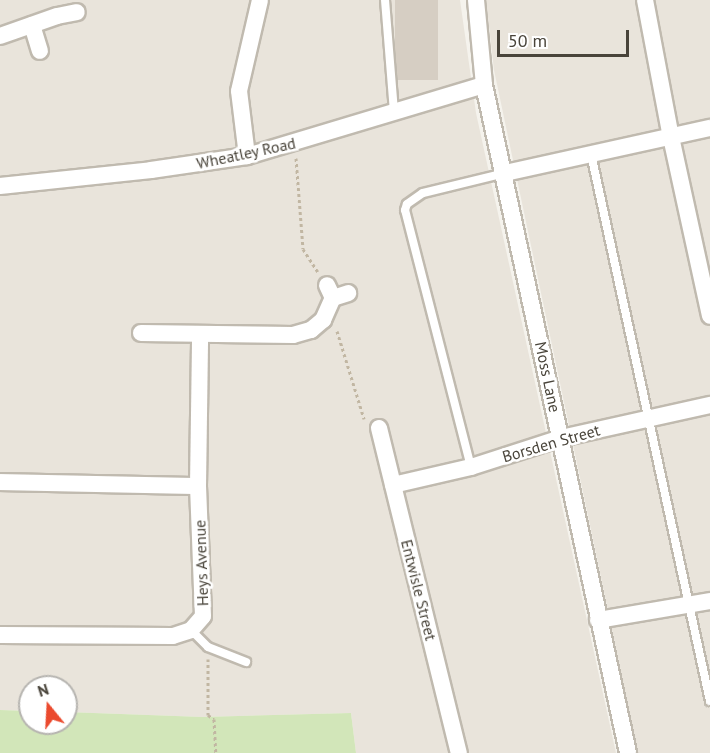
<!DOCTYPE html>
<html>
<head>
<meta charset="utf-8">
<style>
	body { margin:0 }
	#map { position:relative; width:710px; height:753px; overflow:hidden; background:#f5f3ed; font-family:"PT Sans",sans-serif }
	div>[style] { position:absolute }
	.residential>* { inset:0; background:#e9e4db }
	.green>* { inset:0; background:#d2e6b9 }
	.building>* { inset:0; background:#d6cec3; transform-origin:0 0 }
	.path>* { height:3px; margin-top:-1.5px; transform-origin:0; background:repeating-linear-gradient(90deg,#c1b6a2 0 3px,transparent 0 6px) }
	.roads { filter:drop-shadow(2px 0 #c0baaf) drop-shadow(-2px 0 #c0baaf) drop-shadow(0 2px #c0baaf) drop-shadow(0 -2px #c0baaf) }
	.lane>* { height:8px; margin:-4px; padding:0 4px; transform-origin:4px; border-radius:4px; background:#fff }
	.street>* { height:16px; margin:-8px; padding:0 8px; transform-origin:8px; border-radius:8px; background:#fff }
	span { translate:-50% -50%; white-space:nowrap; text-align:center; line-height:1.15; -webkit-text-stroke:5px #fff; paint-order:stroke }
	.street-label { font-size:16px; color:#49443a }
	.north { position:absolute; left:18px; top:675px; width:60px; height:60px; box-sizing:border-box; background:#fff; border:2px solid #b6b4b0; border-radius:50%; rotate:342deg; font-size:16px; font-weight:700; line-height:24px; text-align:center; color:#49443a }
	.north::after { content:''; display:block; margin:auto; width:21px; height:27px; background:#eb4a2e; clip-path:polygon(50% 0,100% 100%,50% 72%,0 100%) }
	.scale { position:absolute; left:497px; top:30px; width:132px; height:27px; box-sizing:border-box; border:3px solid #49443a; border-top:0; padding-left:8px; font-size:18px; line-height:21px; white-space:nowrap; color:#49443a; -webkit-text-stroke:4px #fff; paint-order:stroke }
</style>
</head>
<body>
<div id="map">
	<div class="residential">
		<div style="clip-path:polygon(0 0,460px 0,476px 113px,616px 753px,356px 753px,351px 713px,203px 717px,66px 712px,66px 687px,30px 687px,30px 711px,0 710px)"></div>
		<div style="clip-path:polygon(486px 0,710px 0,710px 753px,638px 753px,494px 70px)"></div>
	</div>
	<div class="green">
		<div style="clip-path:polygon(0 710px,30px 711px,30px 723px,66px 723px,66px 712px,203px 717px,351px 713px,356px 753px,0 753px)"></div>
	</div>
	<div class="building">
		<div style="left:395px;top:0;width:43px;height:80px"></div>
	</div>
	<div class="path">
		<div style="left:296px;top:158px;width:91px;rotate:85.6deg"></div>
		<div style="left:303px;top:249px;width:27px;rotate:57deg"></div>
		<div style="left:337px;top:331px;width:92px;rotate:72.9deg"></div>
		<div style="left:208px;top:659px;width:56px;rotate:90deg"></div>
		<div style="left:208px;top:715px;width:7px;rotate:34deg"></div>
		<div style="left:214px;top:719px;width:34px;rotate:87deg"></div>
	</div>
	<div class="roads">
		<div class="lane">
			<div style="left:385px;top:0;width:112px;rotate:85.4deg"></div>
			<div style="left:591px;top:154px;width:560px;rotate:77.73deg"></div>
			<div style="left:471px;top:467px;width:265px;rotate:-104.4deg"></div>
			<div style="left:405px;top:210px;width:6px;rotate:-72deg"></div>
			<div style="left:407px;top:204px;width:19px;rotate:-35deg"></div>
			<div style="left:423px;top:193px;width:84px;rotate:-13.7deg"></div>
			<div style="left:191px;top:630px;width:24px;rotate:45deg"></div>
			<div style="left:208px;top:647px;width:41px;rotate:21.5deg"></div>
		</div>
		<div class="street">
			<div style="left:476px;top:0;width:85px;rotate:84.6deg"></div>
			<div style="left:484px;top:85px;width:683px;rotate:77.83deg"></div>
			<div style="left:645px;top:0;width:139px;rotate:79.3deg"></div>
			<div style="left:671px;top:137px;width:183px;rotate:77.7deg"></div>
			<div style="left:32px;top:25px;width:27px;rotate:73deg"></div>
			<div style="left:0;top:36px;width:60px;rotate:-19.3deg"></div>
			<div style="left:57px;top:16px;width:20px;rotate:-11deg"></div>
			<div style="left:247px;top:156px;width:65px;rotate:-97deg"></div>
			<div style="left:239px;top:91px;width:93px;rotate:-77deg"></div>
			<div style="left:505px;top:173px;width:210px;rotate:-12.4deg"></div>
			<div style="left:0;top:186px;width:152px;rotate:-6deg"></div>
			<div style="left:151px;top:170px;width:97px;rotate:-8.3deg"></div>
			<div style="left:247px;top:156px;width:247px;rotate:-16.7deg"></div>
			<div style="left:333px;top:298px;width:16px;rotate:-18deg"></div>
			<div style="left:141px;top:333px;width:152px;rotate:0.8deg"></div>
			<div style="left:293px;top:335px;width:19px;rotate:-16deg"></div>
			<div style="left:311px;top:330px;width:16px;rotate:-40deg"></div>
			<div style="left:323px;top:320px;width:24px;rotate:-66deg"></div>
			<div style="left:333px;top:298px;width:14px;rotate:-115deg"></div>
			<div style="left:379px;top:428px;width:335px;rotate:76.2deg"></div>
			<div style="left:0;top:482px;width:198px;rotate:1.2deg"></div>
			<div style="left:393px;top:485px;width:80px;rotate:-13deg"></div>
			<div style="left:471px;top:467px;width:95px;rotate:-17.9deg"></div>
			<div style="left:561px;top:438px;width:153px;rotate:-12.5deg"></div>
			<div style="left:598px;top:620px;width:114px;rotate:-9.6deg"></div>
			<div style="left:0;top:635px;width:173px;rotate:0.3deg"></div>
			<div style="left:173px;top:636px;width:19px;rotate:-18deg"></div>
			<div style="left:191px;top:630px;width:18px;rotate:-49deg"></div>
			<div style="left:203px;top:616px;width:130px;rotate:-92.2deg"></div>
			<div style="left:198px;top:486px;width:151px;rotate:-89.2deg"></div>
		</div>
	</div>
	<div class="street-label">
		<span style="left:246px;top:153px;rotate:-12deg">Wheatley Road</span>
		<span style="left:548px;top:377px;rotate:78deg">Moss Lane</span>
		<span style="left:551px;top:443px;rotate:-16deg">Borsden Street</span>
		<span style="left:201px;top:563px;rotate:-92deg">Heys Avenue</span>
		<span style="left:419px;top:590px;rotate:76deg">Entwisle Street</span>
	</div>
	<div class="north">N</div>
	<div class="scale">50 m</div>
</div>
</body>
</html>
